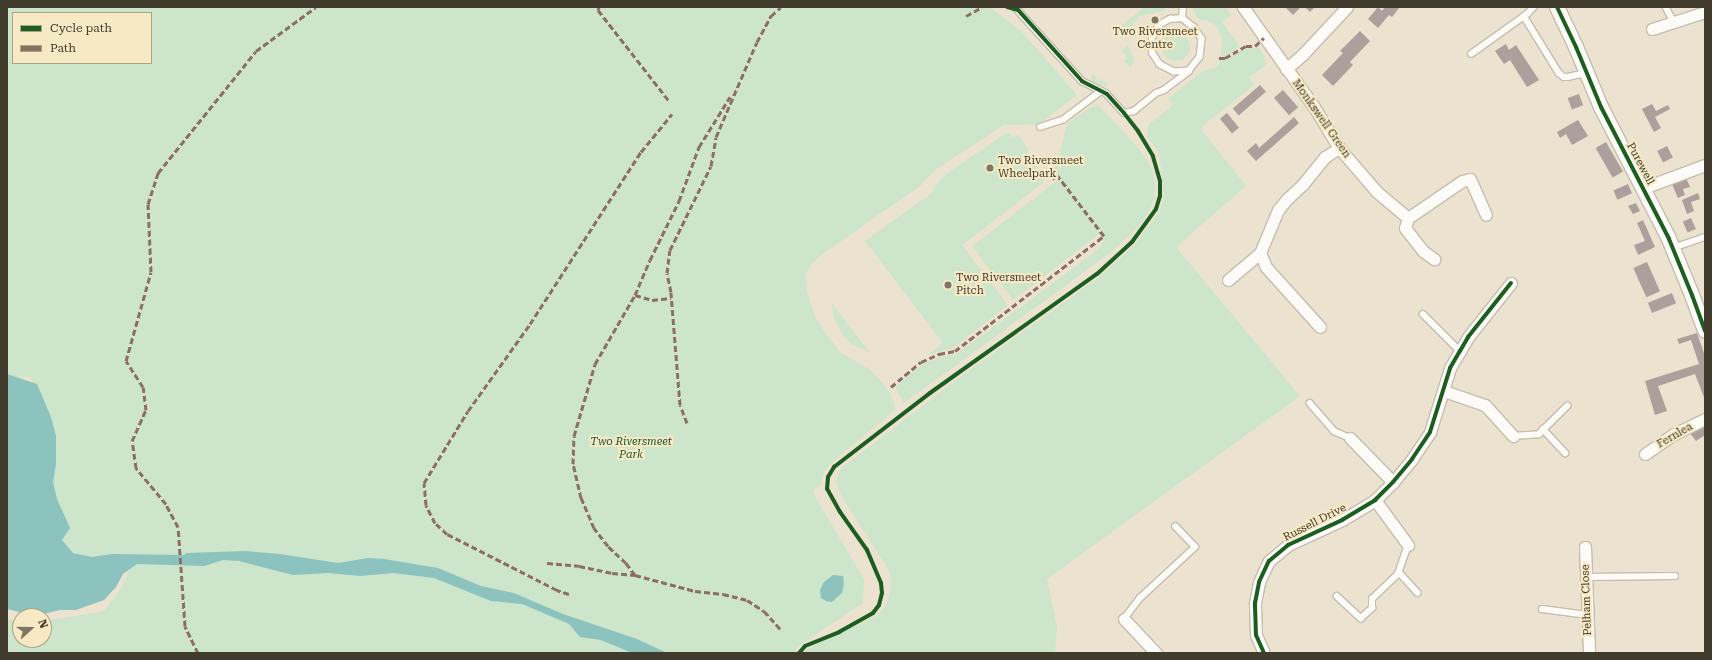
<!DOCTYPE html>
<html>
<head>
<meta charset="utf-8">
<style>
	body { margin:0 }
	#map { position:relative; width:1712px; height:660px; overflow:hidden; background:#ebe3cf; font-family:"Roboto Serif",serif }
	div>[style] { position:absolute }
	.green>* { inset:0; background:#cde5cb }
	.round { border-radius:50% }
	.water>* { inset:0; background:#8cc3bf }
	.building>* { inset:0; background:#ac9f9c; transform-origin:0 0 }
	.roads { filter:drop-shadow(1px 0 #c4beae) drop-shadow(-1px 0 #c4beae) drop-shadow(0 1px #c4beae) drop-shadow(0 -1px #c4beae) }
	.service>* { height:5.5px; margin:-2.75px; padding:0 2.75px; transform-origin:2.75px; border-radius:2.75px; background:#fcfbf8 }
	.minor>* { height:11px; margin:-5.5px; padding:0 5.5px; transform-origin:5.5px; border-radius:5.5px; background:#fcfbf8 }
	.tertiary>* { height:14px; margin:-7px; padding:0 7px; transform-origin:7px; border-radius:7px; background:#fcfbf8 }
	.quiet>* { height:3px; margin-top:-1.5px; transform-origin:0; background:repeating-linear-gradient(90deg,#8d6e63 0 6px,transparent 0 9px) }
	.cycleway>* { height:4px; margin:-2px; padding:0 2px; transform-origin:2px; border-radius:2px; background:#1b5e20 }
	.dots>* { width:11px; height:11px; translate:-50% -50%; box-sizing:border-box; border:2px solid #f6e9c4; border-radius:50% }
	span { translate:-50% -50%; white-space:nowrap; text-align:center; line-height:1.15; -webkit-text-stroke:4px #f6e9c4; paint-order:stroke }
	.poi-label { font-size:11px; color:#403b2d }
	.left { translate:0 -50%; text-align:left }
	.street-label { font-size:11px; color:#403b2d }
	.park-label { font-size:11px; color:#165936; font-style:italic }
	.frame { position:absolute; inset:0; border:8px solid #403b2d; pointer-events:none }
	.legend { position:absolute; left:12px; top:12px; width:140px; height:52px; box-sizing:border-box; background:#f6e9c4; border:1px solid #ada388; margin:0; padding:5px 7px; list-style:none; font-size:12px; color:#403b2d }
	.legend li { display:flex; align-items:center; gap:8px; height:20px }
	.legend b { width:20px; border:1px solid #ada388 }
	.north { position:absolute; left:12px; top:608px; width:40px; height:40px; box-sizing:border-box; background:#f6e9c4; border:1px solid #ada388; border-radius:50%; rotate:69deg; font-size:11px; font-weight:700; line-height:16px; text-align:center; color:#403b2d }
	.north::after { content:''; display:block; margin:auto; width:14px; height:18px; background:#7c7666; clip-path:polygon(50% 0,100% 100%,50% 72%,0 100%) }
</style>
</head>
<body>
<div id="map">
	<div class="green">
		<div style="clip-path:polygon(evenodd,7px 7px,990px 7px,1022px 32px,1077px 95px,1039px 124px,1004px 125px,935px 170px,920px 186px,821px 255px,812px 263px,806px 274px,807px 292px,815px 316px,823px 330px,841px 353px,868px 368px,881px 381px,890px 393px,896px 409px,831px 463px,823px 474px,821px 484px,814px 490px,814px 495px,864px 579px,863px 603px,797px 647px,797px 653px,7px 653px,7px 619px,20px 622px,20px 640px,44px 640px,44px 621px,104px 611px,121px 589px,132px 564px,94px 561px,60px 546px,49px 495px,53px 432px,31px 377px,7px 377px,7px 7px,13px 13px,151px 13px,151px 63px,13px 63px,13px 13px)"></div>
		<div style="clip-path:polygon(1144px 7px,1165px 7px,1165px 11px,1140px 16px,1125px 35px,1119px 28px)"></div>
		<div style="clip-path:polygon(1192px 7px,1225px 7px,1231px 15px,1222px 22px,1240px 47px,1225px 56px,1221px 56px,1222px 39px,1218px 28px,1213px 23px,1197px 18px)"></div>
		<div class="round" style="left:1162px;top:33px;width:28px;height:28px"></div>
		<div style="clip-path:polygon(1128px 45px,1133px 56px,1134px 62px,1130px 68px,1124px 61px,1128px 58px,1122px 50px)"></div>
		<div style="clip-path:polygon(1258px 47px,1264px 55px,1266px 65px,1249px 78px,1254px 85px,1200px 128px,1246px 186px,1176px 247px,1300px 396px,1047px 579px,1057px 627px,1055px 653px,803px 653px,807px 649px,876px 616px,886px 606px,889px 595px,891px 579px,889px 570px,844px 500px,836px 483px,840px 469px,967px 372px,1097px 279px,1133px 247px,1160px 211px,1164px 195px,1159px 153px,1147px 137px,1148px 125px,1173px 105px,1168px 99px,1203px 71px,1214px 68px,1219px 65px,1220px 60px,1226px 59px,1240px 50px)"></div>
		<div style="clip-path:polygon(1092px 73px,1099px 82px,1102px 79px,1107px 85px,1107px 87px,1091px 81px)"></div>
		<div style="clip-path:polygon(1098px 105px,1138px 147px,1152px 169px,1155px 183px,1154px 199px,1146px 217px,1135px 230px,1110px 253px,904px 403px,895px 387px,923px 364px,940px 357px,957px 354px,1100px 248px,1104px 240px,1099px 234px,1013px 300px,972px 246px,1058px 180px,1050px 169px,1058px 161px,1067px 124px,1089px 108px)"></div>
		<div style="clip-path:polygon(1008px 132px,1013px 138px,1018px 134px,1029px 150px,1027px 152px,1043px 174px,1043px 183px,962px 245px,1008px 305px,953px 348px,928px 355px,943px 343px,865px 241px,932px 193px,935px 186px,946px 174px)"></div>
		<div style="clip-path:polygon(831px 302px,870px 353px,853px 345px,844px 337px,834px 318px)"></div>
	</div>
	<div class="water">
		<div style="clip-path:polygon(7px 374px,37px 384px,51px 417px,56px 436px,56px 464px,53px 482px,57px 499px,70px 528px,62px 540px,73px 553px,92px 557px,112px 554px,184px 555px,186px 553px,246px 551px,280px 554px,338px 563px,368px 558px,384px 559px,438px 568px,481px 586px,514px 593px,563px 614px,637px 639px,667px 653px,632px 653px,601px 640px,580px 637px,569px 624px,522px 604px,491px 601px,434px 578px,393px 573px,360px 576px,328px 573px,293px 575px,239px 561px,223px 560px,204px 566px,137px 564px,123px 574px,116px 587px,104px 600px,76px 610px,60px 610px,35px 616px,7px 609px)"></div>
		<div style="clip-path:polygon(833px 575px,843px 576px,844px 584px,842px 593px,832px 602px,826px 601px,821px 598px,820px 590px,824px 582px)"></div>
	</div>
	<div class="building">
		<div style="clip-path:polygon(1285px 7px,1301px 7px,1293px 15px)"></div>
		<div style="clip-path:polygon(1305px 7px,1315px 7px,1310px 12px)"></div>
		<div style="clip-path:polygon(1378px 7px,1382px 11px,1385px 7px,1400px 7px,1392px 17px,1389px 15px,1378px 28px,1368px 19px)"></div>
		<div style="clip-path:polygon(1360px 31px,1370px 41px,1350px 62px,1353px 65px,1333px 86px,1322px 75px,1343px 53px,1340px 51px)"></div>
		<div style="clip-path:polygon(1506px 44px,1509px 50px,1516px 45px,1539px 80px,1527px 87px,1510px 60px,1504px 64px,1495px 51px)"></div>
		<div style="left:1260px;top:85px;width:9px;height:36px;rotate:49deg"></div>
		<div style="left:1283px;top:90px;width:23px;height:12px;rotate:49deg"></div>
		<div style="left:1579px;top:94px;width:12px;height:12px;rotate:70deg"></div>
		<div style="clip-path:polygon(1652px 104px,1656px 111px,1668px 105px,1670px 109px,1655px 117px,1661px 128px,1654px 132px,1642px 109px)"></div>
		<div style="left:1227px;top:113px;width:19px;height:9px;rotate:51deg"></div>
		<div style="clip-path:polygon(1294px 117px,1299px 123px,1256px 161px,1247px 151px,1256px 143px,1259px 148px)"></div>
		<div style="clip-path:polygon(1578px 120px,1588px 136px,1572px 145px,1566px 134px,1560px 138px,1557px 132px)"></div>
		<div style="left:1606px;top:142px;width:34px;height:12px;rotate:60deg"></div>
		<div style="left:1667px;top:146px;width:13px;height:11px;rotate:63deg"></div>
		<div style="clip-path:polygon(1686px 178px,1690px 187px,1683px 189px,1685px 195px,1678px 198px,1672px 184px)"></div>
		<div style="left:1628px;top:184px;width:10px;height:16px;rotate:66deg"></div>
		<div style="clip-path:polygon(1698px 193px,1700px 199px,1691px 202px,1694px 211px,1687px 214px,1682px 200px)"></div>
		<div style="clip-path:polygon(1636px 203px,1640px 211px,1633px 214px,1628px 206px)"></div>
		<div style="left:1691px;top:218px;width:12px;height:9px;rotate:66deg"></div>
		<div style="clip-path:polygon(1643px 220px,1655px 247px,1638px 255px,1634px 245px,1645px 241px,1637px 223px)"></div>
		<div style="left:1647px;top:262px;width:32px;height:15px;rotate:66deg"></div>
		<div style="left:1672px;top:293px;width:11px;height:26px;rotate:68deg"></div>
		<div style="clip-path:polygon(1697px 333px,1705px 356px,1705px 400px,1695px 374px,1658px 386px,1667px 411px,1655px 415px,1645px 381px,1699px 364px,1691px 340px,1679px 344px,1677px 339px)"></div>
		<div style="clip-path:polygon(1701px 424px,1705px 427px,1705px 435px,1696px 441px,1689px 432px)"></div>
	</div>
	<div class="roads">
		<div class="service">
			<div style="left:1015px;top:7px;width:100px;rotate:47.8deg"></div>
			<div style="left:1082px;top:81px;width:28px;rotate:27deg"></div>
			<div style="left:1107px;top:94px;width:25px;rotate:48deg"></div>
			<div style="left:1124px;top:113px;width:10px;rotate:-11deg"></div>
			<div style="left:1134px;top:111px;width:28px;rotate:-39deg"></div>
			<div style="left:1156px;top:93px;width:9px;rotate:-21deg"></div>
			<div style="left:1164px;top:90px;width:31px;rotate:-37deg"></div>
			<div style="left:1666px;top:7px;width:17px;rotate:62deg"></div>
			<div style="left:1524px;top:16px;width:67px;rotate:58.4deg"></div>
			<div style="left:1559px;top:73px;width:6px;rotate:39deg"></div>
			<div style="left:1564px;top:77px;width:4px"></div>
			<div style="left:1568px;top:77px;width:18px;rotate:-13deg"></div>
			<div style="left:1182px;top:18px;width:15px;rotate:37deg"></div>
			<div style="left:1194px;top:27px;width:14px;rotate:56deg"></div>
			<div style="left:1202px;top:39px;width:18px;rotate:96deg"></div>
			<div style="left:1200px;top:57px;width:18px;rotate:128deg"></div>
			<div style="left:1189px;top:71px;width:15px;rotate:176deg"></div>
			<div style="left:1174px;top:72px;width:16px;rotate:-153deg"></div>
			<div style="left:1160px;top:65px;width:14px;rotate:-124deg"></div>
			<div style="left:1152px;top:53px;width:15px;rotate:-90deg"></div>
			<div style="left:1152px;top:38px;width:15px;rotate:-62deg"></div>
			<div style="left:1159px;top:25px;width:13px;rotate:-29deg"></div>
			<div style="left:1170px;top:19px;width:12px;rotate:-5deg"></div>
			<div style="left:1182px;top:18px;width:11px;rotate:-85deg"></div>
			<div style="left:1471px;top:54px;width:69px;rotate:-35.5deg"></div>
			<div style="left:1527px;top:14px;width:10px;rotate:-45deg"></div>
			<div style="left:1040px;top:127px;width:25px;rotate:-18deg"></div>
			<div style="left:1064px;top:119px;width:46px;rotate:-37.1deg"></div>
			<div style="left:1673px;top:248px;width:34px;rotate:-19deg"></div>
			<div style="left:1423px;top:314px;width:52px;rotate:45deg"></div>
			<div style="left:1310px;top:403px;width:37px;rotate:49deg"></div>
			<div style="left:1334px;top:431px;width:17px;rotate:24deg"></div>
			<div style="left:1543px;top:429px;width:33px;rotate:47deg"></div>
			<div style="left:1513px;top:436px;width:26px;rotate:-4deg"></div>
			<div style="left:1539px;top:434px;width:40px;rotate:-45deg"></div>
			<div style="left:1399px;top:572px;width:28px;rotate:48deg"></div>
			<div style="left:1586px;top:577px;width:89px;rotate:-0.6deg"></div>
			<div style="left:1337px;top:596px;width:33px;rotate:43deg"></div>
			<div style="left:1361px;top:618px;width:15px;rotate:-42deg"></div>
			<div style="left:1372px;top:608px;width:9px;rotate:-90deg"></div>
			<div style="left:1372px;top:599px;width:36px;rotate:-44deg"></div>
			<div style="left:1398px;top:574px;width:31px;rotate:-71deg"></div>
			<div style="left:1542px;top:609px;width:46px;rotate:7.4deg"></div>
			<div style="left:1124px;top:619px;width:26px;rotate:-53deg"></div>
			<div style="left:1140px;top:598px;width:75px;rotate:-42.8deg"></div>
			<div style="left:1195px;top:547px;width:28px;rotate:-134deg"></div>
		</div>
		<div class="minor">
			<div style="left:1243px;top:7px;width:123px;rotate:54.6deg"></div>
			<div style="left:1314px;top:107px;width:48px;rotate:58.6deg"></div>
			<div style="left:1339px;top:148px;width:58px;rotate:49.2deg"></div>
			<div style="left:1377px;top:192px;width:40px;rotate:40deg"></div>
			<div style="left:1408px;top:218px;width:10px;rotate:107deg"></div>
			<div style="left:1405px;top:228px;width:29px;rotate:52deg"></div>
			<div style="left:1423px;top:251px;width:14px;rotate:36deg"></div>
			<div style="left:1652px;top:29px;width:56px;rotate:-17.8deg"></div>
			<div style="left:1286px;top:69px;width:23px;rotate:-41deg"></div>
			<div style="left:1303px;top:54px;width:64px;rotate:-46.9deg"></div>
			<div style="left:1643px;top:188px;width:66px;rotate:-20.4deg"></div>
			<div style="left:1408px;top:218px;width:65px;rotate:-34.4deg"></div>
			<div style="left:1462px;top:181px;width:8px;rotate:-14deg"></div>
			<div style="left:1470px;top:179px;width:39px;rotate:66deg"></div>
			<div style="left:1228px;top:280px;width:42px;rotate:-40.2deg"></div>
			<div style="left:1320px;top:327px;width:81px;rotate:-132deg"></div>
			<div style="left:1266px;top:267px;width:15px;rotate:-113deg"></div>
			<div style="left:1260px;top:253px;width:47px;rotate:-67.3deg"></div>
			<div style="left:1278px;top:210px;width:14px;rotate:-51deg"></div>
			<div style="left:1287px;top:199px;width:22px;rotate:-43deg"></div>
			<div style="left:1303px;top:184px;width:35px;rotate:-51deg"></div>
			<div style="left:1325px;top:157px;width:17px;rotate:-33deg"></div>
			<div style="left:1444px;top:391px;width:43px;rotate:18.9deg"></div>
			<div style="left:1485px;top:405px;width:42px;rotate:47.9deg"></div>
			<div style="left:1350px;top:438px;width:62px;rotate:45.7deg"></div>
			<div style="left:1645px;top:454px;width:35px;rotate:-35deg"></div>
			<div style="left:1674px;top:434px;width:34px;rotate:-26deg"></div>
			<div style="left:1375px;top:500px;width:56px;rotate:53.7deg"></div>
			<div style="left:1585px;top:547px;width:106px;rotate:87.8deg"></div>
			<div style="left:1124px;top:619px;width:47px;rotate:46.7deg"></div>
			<div style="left:1264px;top:653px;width:20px;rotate:-114deg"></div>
			<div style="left:1256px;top:635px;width:32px;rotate:-92deg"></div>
			<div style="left:1255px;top:603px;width:21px;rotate:-79deg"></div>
			<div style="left:1259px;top:582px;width:23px;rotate:-65deg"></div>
			<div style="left:1269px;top:561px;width:25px;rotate:-40deg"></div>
			<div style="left:1288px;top:545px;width:60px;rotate:-24.8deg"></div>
			<div style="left:1342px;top:520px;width:39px;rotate:-31deg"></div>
			<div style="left:1375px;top:500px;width:25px;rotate:-45deg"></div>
			<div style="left:1393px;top:482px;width:30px;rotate:-50deg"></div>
			<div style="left:1412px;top:459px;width:32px;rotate:-56deg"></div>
			<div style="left:1430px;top:432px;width:67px;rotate:-72.6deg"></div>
			<div style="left:1450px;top:368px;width:20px;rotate:-60deg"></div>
			<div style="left:1460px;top:351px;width:16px;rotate:-60deg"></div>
			<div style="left:1468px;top:337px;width:69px;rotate:-51.5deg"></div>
		</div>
		<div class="tertiary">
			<div style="left:1557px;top:7px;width:44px;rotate:64.6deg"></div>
			<div style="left:1576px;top:47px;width:65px;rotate:67.4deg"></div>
			<div style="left:1601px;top:107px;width:148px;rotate:62.7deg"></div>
			<div style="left:1669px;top:239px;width:61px;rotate:67.7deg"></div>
			<div style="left:1692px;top:295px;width:38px;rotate:70deg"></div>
		</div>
	</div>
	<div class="quiet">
		<div style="left:599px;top:7px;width:3px;rotate:108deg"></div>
		<div style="left:598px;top:10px;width:115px;rotate:52deg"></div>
		<div style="left:966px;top:16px;width:18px;rotate:-29deg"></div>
		<div style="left:1219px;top:58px;width:6px"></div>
		<div style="left:1225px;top:58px;width:24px;rotate:-30deg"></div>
		<div style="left:1246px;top:46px;width:9px"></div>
		<div style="left:1255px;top:46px;width:12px;rotate:-42deg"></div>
		<div style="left:635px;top:295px;width:38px;rotate:-67deg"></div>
		<div style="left:650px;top:260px;width:66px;rotate:-63.8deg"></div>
		<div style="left:679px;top:201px;width:58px;rotate:-69.7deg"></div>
		<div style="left:699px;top:147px;width:59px;rotate:-58.2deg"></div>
		<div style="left:891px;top:387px;width:39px;rotate:-40deg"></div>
		<div style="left:921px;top:362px;width:20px;rotate:-24deg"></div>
		<div style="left:939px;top:354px;width:16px;rotate:-11deg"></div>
		<div style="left:955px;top:351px;width:188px;rotate:-37.7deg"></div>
		<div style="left:1104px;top:236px;width:77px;rotate:-127.6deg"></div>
		<div style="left:1057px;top:175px;width:6px;rotate:141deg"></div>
		<div style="left:687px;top:423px;width:19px;rotate:-111deg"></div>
		<div style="left:680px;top:405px;width:113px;rotate:-94.6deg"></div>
		<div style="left:671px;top:292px;width:19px;rotate:-102deg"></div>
		<div style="left:667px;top:273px;width:23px;rotate:-83deg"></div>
		<div style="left:670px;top:250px;width:93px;rotate:-64deg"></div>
		<div style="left:711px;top:166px;width:29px;rotate:-80deg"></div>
		<div style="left:716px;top:137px;width:103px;rotate:-66.7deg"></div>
		<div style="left:757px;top:42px;width:30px;rotate:-62deg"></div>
		<div style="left:771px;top:16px;width:13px;rotate:-42deg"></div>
		<div style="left:547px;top:563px;width:32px;rotate:5deg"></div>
		<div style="left:579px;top:566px;width:34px;rotate:12deg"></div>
		<div style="left:612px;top:573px;width:23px;rotate:5deg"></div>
		<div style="left:635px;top:575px;width:62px;rotate:14.9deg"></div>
		<div style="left:695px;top:591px;width:28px;rotate:6deg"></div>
		<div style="left:723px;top:594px;width:25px;rotate:14deg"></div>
		<div style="left:747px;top:600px;width:20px;rotate:33deg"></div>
		<div style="left:764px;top:611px;width:27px;rotate:48deg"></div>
		<div style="left:635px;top:575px;width:15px;rotate:-127deg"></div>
		<div style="left:626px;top:563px;width:25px;rotate:-137deg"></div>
		<div style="left:608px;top:546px;width:23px;rotate:-128deg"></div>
		<div style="left:594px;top:528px;width:33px;rotate:-113deg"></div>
		<div style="left:581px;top:498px;width:35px;rotate:-103deg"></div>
		<div style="left:573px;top:464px;width:28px;rotate:-88deg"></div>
		<div style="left:574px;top:436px;width:75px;rotate:-73.7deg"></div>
		<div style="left:595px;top:364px;width:80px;rotate:-59.9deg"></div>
		<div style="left:635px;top:295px;width:18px;rotate:16deg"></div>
		<div style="left:652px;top:300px;width:19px;rotate:-6deg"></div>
		<div style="left:569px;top:594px;width:13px;rotate:-162deg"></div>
		<div style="left:557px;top:590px;width:123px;rotate:-153deg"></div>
		<div style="left:447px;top:534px;width:16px;rotate:-137deg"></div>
		<div style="left:435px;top:523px;width:20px;rotate:-117deg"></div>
		<div style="left:426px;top:505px;width:22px;rotate:-95deg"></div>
		<div style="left:424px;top:483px;width:84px;rotate:-58.6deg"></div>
		<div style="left:468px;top:411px;width:107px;rotate:-54.5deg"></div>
		<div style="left:530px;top:324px;width:205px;rotate:-57.2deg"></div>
		<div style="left:641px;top:152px;width:49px;rotate:-50.8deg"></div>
		<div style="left:198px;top:653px;width:30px;rotate:-116deg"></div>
		<div style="left:185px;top:626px;width:99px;rotate:-94deg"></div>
		<div style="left:178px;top:527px;width:26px;rotate:-118deg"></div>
		<div style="left:166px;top:504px;width:47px;rotate:-129.8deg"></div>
		<div style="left:136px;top:468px;width:27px;rotate:-98deg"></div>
		<div style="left:132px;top:441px;width:34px;rotate:-66deg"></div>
		<div style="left:146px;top:410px;width:23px;rotate:-97deg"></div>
		<div style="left:143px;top:387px;width:31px;rotate:-123deg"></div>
		<div style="left:126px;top:361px;width:92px;rotate:-74.3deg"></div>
		<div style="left:151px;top:272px;width:68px;rotate:-92.5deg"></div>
		<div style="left:148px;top:204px;width:33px;rotate:-72deg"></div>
		<div style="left:158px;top:173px;width:156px;rotate:-51.2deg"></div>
		<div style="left:256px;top:51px;width:74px;rotate:-36.3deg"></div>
	</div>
	<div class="cycleway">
		<div style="left:1557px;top:7px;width:44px;rotate:64.6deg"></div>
		<div style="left:1576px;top:47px;width:65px;rotate:67.4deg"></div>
		<div style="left:1601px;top:107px;width:148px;rotate:62.7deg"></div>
		<div style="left:1669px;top:239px;width:61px;rotate:67.7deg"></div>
		<div style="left:1692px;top:295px;width:38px;rotate:70deg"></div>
		<div style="left:799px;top:653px;width:9px;rotate:-49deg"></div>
		<div style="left:805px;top:646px;width:37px;rotate:-22deg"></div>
		<div style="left:839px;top:632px;width:39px;rotate:-29deg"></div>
		<div style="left:873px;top:613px;width:10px;rotate:-53deg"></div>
		<div style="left:879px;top:605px;width:12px;rotate:-76deg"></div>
		<div style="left:882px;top:593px;width:10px;rotate:-96deg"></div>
		<div style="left:881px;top:583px;width:36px;rotate:-113deg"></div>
		<div style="left:867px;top:550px;width:47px;rotate:-125.4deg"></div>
		<div style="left:840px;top:512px;width:26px;rotate:-119deg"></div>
		<div style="left:827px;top:489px;width:12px;rotate:-85deg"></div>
		<div style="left:828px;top:477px;width:12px;rotate:-59deg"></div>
		<div style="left:834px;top:467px;width:121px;rotate:-37.6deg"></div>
		<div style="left:930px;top:393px;width:205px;rotate:-35.5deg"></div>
		<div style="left:1097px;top:274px;width:47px;rotate:-42.4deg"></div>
		<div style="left:1132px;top:242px;width:41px;rotate:-54deg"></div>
		<div style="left:1156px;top:209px;width:14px;rotate:-73deg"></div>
		<div style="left:1160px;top:196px;width:15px;rotate:-90deg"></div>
		<div style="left:1160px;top:181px;width:26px;rotate:-106deg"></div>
		<div style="left:1153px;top:156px;width:29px;rotate:-121deg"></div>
		<div style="left:1138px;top:131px;width:23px;rotate:-128deg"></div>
		<div style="left:1124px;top:113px;width:25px;rotate:-132deg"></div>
		<div style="left:1107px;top:94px;width:28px;rotate:-153deg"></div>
		<div style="left:1082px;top:81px;width:96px;rotate:-132deg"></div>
		<div style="left:1018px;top:10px;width:11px;rotate:-165deg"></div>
		<div style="left:1264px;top:653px;width:20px;rotate:-114deg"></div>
		<div style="left:1256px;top:635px;width:32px;rotate:-92deg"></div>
		<div style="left:1255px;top:603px;width:21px;rotate:-79deg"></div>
		<div style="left:1259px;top:582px;width:23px;rotate:-65deg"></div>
		<div style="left:1269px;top:561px;width:25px;rotate:-40deg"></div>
		<div style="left:1288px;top:545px;width:60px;rotate:-24.8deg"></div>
		<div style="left:1342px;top:520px;width:39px;rotate:-31deg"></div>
		<div style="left:1375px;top:500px;width:25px;rotate:-45deg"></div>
		<div style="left:1393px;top:482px;width:30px;rotate:-50deg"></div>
		<div style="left:1412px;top:459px;width:32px;rotate:-56deg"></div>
		<div style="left:1430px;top:432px;width:67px;rotate:-72.6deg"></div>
		<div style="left:1450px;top:368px;width:20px;rotate:-60deg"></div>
		<div style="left:1460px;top:351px;width:16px;rotate:-60deg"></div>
		<div style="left:1468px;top:337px;width:69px;rotate:-51.5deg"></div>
	</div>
	<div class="dots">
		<div style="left:1155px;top:20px;background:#7c7666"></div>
		<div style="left:990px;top:168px;background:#7c7666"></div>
		<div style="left:948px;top:285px;background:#7c7666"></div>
	</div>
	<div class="poi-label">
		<span style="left:1155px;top:39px">Two Riversmeet<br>Centre</span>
		<span class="left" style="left:998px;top:168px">Two Riversmeet<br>Wheelpark</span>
		<span class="left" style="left:956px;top:285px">Two Riversmeet<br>Pitch</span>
	</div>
	<div class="street-label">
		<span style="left:1321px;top:119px;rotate:55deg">Monkswell Green</span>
		<span style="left:1640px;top:164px;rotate:62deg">Purewell</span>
		<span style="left:1675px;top:436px;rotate:-30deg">Fernlea</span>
		<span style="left:1315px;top:523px;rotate:-27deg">Russell Drive</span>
		<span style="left:1587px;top:600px;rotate:-92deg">Pelham Close</span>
	</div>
	<div class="park-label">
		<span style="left:631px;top:449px">Two Riversmeet<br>Park</span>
	</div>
	<div class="frame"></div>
	<ul class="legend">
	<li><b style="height:5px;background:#1b5e20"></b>Cycle path</li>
	<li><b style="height:5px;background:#8d6e63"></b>Path</li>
	</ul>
	<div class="north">N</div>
</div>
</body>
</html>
